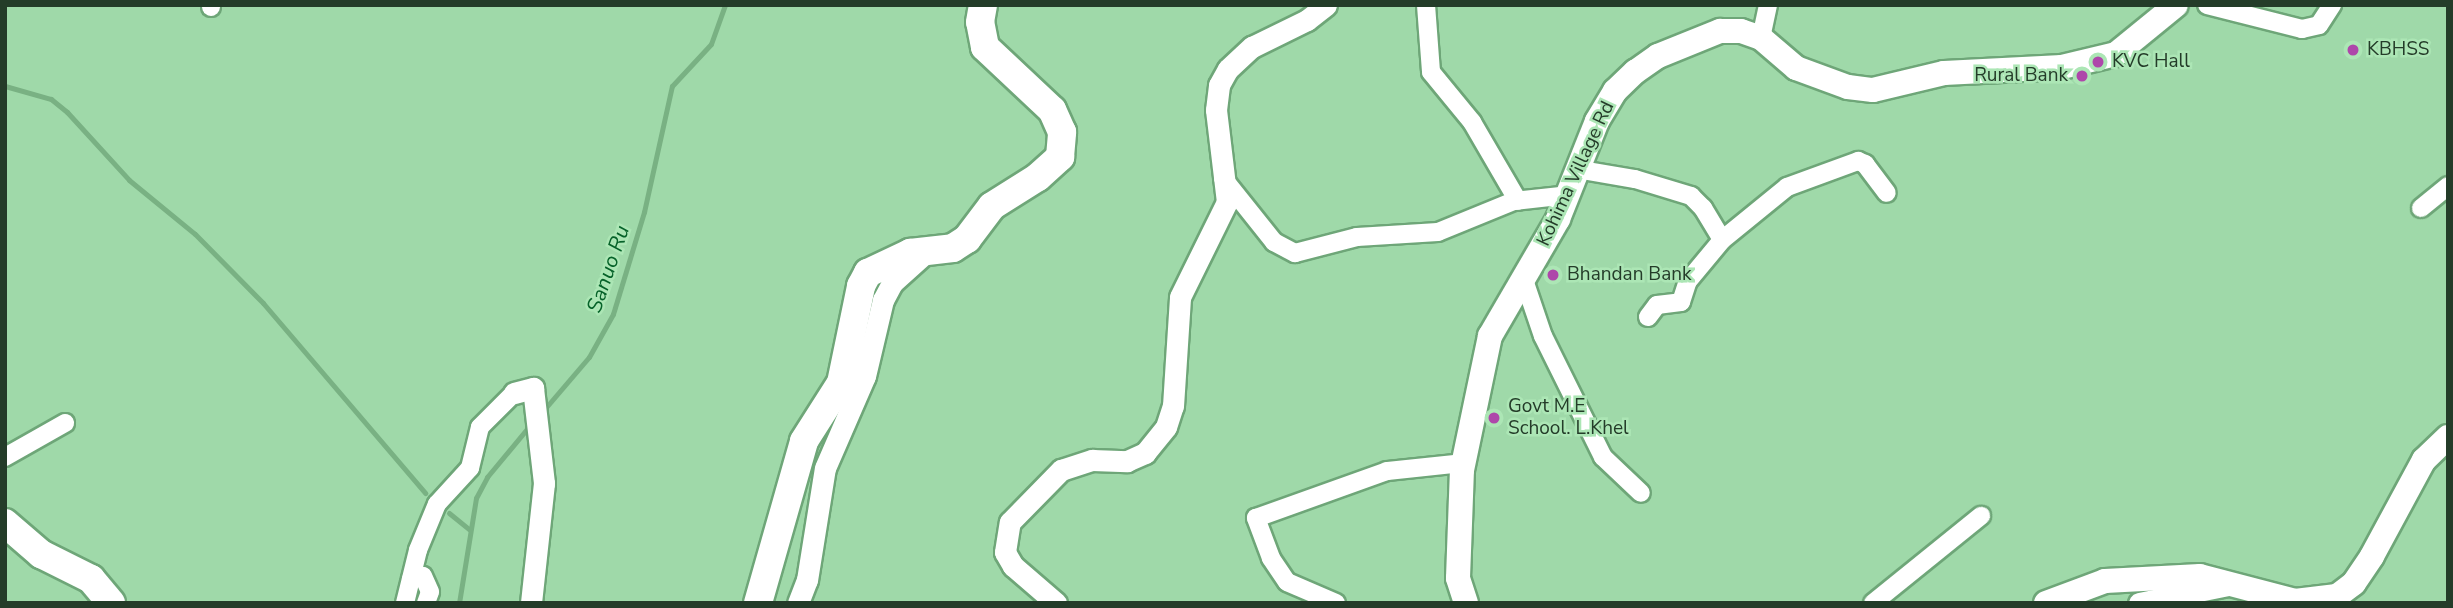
<!DOCTYPE html>
<html>
<head>
<meta charset="utf-8">
<style>
	body { margin:0 }
	#map { position:relative; width:2453px; height:608px; overflow:hidden; background:#9fd9a9; font-family:"Nunito Sans",sans-serif }
	div>[style] { position:absolute }
	.stream>* { height:5px; margin:-2.5px; padding:0 2.5px; transform-origin:2.5px; border-radius:2.5px; background:#79b183 }
	.roads { filter:drop-shadow(2px 0 #6ea678) drop-shadow(-2px 0 #6ea678) drop-shadow(0 2px #6ea678) drop-shadow(0 -2px #6ea678) }
	.minor>* { height:18px; margin:-9px; padding:0 9px; transform-origin:9px; border-radius:9px; background:#fff }
	.tertiary>* { height:21px; margin:-10.5px; padding:0 10.5px; transform-origin:10.5px; border-radius:10.5px; background:#fff }
	.secondary>* { height:24px; margin:-12px; padding:0 12px; transform-origin:12px; border-radius:12px; background:#fff }
	.primary>* { height:28px; margin:-14px; padding:0 14px; transform-origin:14px; border-radius:14px; background:#fff }
	.trunk>* { height:28px; margin:-14px; padding:0 14px; transform-origin:14px; border-radius:14px; background:#fff }
	.dots>* { width:19px; height:19px; translate:-50% -50%; box-sizing:border-box; border:4px solid #ace6b5; border-radius:50% }
	span { translate:-50% -50%; white-space:nowrap; text-align:center; line-height:1.15; -webkit-text-stroke:5px #ace6b5; paint-order:stroke }
	.poi-label { font-size:19px; color:#243c29 }
	.left { translate:0 -50%; text-align:left }
	.right { translate:-100% -50%; text-align:right }
	.street-label { font-size:19px; color:#243c29 }
	.water-label { font-size:21px; color:#066229; font-style:italic }
	.frame { position:absolute; inset:0; border:7px solid #243c29; pointer-events:none }
</style>
</head>
<body>
<div id="map">
	<div class="stream">
		<div style="left:5px;top:86px;width:48px;rotate:15.8deg"></div>
		<div style="left:51px;top:99px;width:21px;rotate:39deg"></div>
		<div style="left:67px;top:112px;width:92px;rotate:47.6deg"></div>
		<div style="left:129px;top:180px;width:85px;rotate:39.3deg"></div>
		<div style="left:195px;top:234px;width:97px;rotate:45.4deg"></div>
		<div style="left:263px;top:303px;width:250px;rotate:49.5deg"></div>
		<div style="left:542px;top:412px;width:72px;rotate:-49.5deg"></div>
		<div style="left:589px;top:357px;width:49px;rotate:-60.8deg"></div>
		<div style="left:613px;top:314px;width:107px;rotate:-73.1deg"></div>
		<div style="left:644px;top:212px;width:129px;rotate:-77.5deg"></div>
		<div style="left:672px;top:86px;width:57px;rotate:-47.1deg"></div>
		<div style="left:711px;top:44px;width:41px;rotate:-70.3deg"></div>
		<div style="left:449px;top:513px;width:26px;rotate:39deg"></div>
		<div style="left:459px;top:603px;width:106px;rotate:-80.8deg"></div>
		<div style="left:476px;top:498px;width:24px;rotate:-62deg"></div>
		<div style="left:487px;top:477px;width:69px;rotate:-50.3deg"></div>
	</div>
	<div class="roads">
		<div class="minor">
			<div style="left:211px;top:5px;width:2px;rotate:90deg"></div>
			<div style="left:1426px;top:5px;width:67px;rotate:85.7deg"></div>
			<div style="left:1431px;top:72px;width:65px;rotate:50.6deg"></div>
			<div style="left:1472px;top:122px;width:91px;rotate:59.8deg"></div>
			<div style="left:2207px;top:5px;width:98px;rotate:14.2deg"></div>
			<div style="left:2302px;top:29px;width:17px;rotate:-13deg"></div>
			<div style="left:2319px;top:25px;width:24px;rotate:-57deg"></div>
			<div style="left:1761px;top:38px;width:34px;rotate:-78deg"></div>
			<div style="left:1576px;top:169px;width:60px;rotate:9.6deg"></div>
			<div style="left:1635px;top:179px;width:59px;rotate:16.9deg"></div>
			<div style="left:1691px;top:196px;width:17px;rotate:45deg"></div>
			<div style="left:1703px;top:208px;width:37px;rotate:59deg"></div>
			<div style="left:1223px;top:178px;width:82px;rotate:51.4deg"></div>
			<div style="left:1274px;top:242px;width:24px;rotate:28deg"></div>
			<div style="left:1295px;top:253px;width:64px;rotate:-14.5deg"></div>
			<div style="left:1357px;top:237px;width:81px;rotate:-3.5deg"></div>
			<div style="left:1438px;top:232px;width:82px;rotate:-22.2deg"></div>
			<div style="left:1514px;top:201px;width:54px;rotate:-6.3deg"></div>
			<div style="left:2421px;top:208px;width:35px;rotate:-39deg"></div>
			<div style="left:1524px;top:280px;width:59px;rotate:71.3deg"></div>
			<div style="left:1543px;top:336px;width:135px;rotate:63.6deg"></div>
			<div style="left:1603px;top:457px;width:52px;rotate:43.5deg"></div>
			<div style="left:1648px;top:317px;width:15px;rotate:-53deg"></div>
			<div style="left:1657px;top:305px;width:24px;rotate:-7deg"></div>
			<div style="left:1681px;top:302px;width:22px;rotate:-72deg"></div>
			<div style="left:1688px;top:281px;width:53px;rotate:-50.3deg"></div>
			<div style="left:1722px;top:240px;width:84px;rotate:-39.2deg"></div>
			<div style="left:1787px;top:187px;width:76px;rotate:-20.1deg"></div>
			<div style="left:1858px;top:161px;width:8px;rotate:23deg"></div>
			<div style="left:1865px;top:164px;width:36px;rotate:53deg"></div>
			<div style="left:5px;top:457px;width:69px;rotate:-29.5deg"></div>
			<div style="left:411px;top:579px;width:12px;rotate:-14deg"></div>
			<div style="left:423px;top:576px;width:17px;rotate:66deg"></div>
			<div style="left:430px;top:592px;width:12px;rotate:110deg"></div>
			<div style="left:405px;top:603px;width:55px;rotate:-76.2deg"></div>
			<div style="left:418px;top:550px;width:50px;rotate:-67.6deg"></div>
			<div style="left:437px;top:504px;width:49px;rotate:-47.5deg"></div>
			<div style="left:470px;top:468px;width:42px;rotate:-76.3deg"></div>
			<div style="left:480px;top:427px;width:48px;rotate:-45deg"></div>
			<div style="left:1336px;top:603px;width:53px;rotate:-156.8deg"></div>
			<div style="left:1287px;top:582px;width:29px;rotate:-124deg"></div>
			<div style="left:1271px;top:558px;width:43px;rotate:-110.6deg"></div>
			<div style="left:1256px;top:518px;width:139px;rotate:-19.7deg"></div>
			<div style="left:1387px;top:471px;width:76px;rotate:-6deg"></div>
			<div style="left:1873px;top:603px;width:139px;rotate:-38.9deg"></div>
		</div>
		<div class="tertiary">
			<div style="left:514px;top:393px;width:20px;rotate:-15deg"></div>
			<div style="left:533px;top:388px;width:96px;rotate:83.4deg"></div>
			<div style="left:544px;top:483px;width:121px;rotate:96.2deg"></div>
			<div style="left:798px;top:603px;width:25px;rotate:-69deg"></div>
			<div style="left:807px;top:580px;width:113px;rotate:-80.9deg"></div>
			<div style="left:825px;top:468px;width:100px;rotate:-66.5deg"></div>
			<div style="left:865px;top:376px;width:78px;rotate:-76.7deg"></div>
			<div style="left:883px;top:300px;width:19px;rotate:-62deg"></div>
			<div style="left:892px;top:283px;width:40px;rotate:-42deg"></div>
			<div style="left:1056px;top:603px;width:57px;rotate:-139.3deg"></div>
			<div style="left:1013px;top:566px;width:16px;rotate:-120deg"></div>
			<div style="left:1005px;top:552px;width:30px;rotate:-81deg"></div>
			<div style="left:1010px;top:522px;width:73px;rotate:-45.6deg"></div>
			<div style="left:1061px;top:470px;width:33px;rotate:-18deg"></div>
			<div style="left:1092px;top:460px;width:35px;rotate:2deg"></div>
			<div style="left:1127px;top:461px;width:20px;rotate:-24deg"></div>
			<div style="left:1145px;top:453px;width:33px;rotate:-51deg"></div>
			<div style="left:1166px;top:427px;width:22px;rotate:-72deg"></div>
			<div style="left:1173px;top:406px;width:109px;rotate:-86.3deg"></div>
			<div style="left:1180px;top:297px;width:106px;rotate:-63.7deg"></div>
			<div style="left:1227px;top:202px;width:93px;rotate:-96.8deg"></div>
			<div style="left:1216px;top:110px;width:25px;rotate:-83deg"></div>
			<div style="left:1219px;top:85px;width:18px;rotate:-61deg"></div>
			<div style="left:1228px;top:69px;width:33px;rotate:-43deg"></div>
			<div style="left:1252px;top:47px;width:61px;rotate:-26.1deg"></div>
			<div style="left:1307px;top:20px;width:24px;rotate:-38deg"></div>
			<div style="left:2139px;top:603px;width:91px;rotate:-11.4deg"></div>
		</div>
		<div class="secondary">
			<div style="left:1466px;top:603px;width:26px;rotate:-108deg"></div>
			<div style="left:1458px;top:578px;width:108px;rotate:-87.9deg"></div>
			<div style="left:1462px;top:470px;width:137px;rotate:-78.2deg"></div>
			<div style="left:1490px;top:336px;width:135px;rotate:-59.8deg"></div>
			<div style="left:1558px;top:219px;width:105px;rotate:-68.3deg"></div>
			<div style="left:1597px;top:121px;width:35px;rotate:-59deg"></div>
			<div style="left:1615px;top:91px;width:28px;rotate:-44deg"></div>
			<div style="left:1635px;top:72px;width:28px;rotate:-35deg"></div>
			<div style="left:1658px;top:56px;width:67px;rotate:-22deg"></div>
			<div style="left:1720px;top:31px;width:21px"></div>
			<div style="left:1741px;top:31px;width:21px;rotate:19deg"></div>
			<div style="left:1761px;top:38px;width:46px;rotate:40.6deg"></div>
			<div style="left:1796px;top:68px;width:55px;rotate:20.1deg"></div>
			<div style="left:1848px;top:87px;width:25px;rotate:7deg"></div>
			<div style="left:1873px;top:90px;width:73px;rotate:-13.5deg"></div>
			<div style="left:1944px;top:73px;width:118px;rotate:-2.9deg"></div>
			<div style="left:2062px;top:67px;width:56px;rotate:-13.5deg"></div>
			<div style="left:2116px;top:54px;width:77px;rotate:-39.2deg"></div>
			<div style="left:2046px;top:603px;width:63px;rotate:-20.4deg"></div>
			<div style="left:2105px;top:581px;width:95px;rotate:-3deg"></div>
			<div style="left:2200px;top:576px;width:98px;rotate:14.7deg"></div>
			<div style="left:2295px;top:601px;width:42px;rotate:-6.8deg"></div>
			<div style="left:2337px;top:596px;width:21px;rotate:-37deg"></div>
			<div style="left:2354px;top:583px;width:32px;rotate:-56deg"></div>
			<div style="left:2372px;top:556px;width:109px;rotate:-61.6deg"></div>
			<div style="left:2424px;top:460px;width:33px;rotate:-44deg"></div>
		</div>
		<div class="primary">
			<div style="left:5px;top:523px;width:48px;rotate:40.7deg"></div>
			<div style="left:41px;top:554px;width:56px;rotate:26.6deg"></div>
			<div style="left:91px;top:579px;width:31px;rotate:50deg"></div>
		</div>
		<div class="trunk">
			<div style="left:758px;top:603px;width:168px;rotate:-74.1deg"></div>
			<div style="left:804px;top:441px;width:69px;rotate:-57.5deg"></div>
			<div style="left:841px;top:383px;width:99px;rotate:-78.3deg"></div>
			<div style="left:861px;top:286px;width:15px;rotate:-62deg"></div>
			<div style="left:868px;top:273px;width:47px;rotate:-25.5deg"></div>
			<div style="left:910px;top:253px;width:43px;rotate:-6.6deg"></div>
			<div style="left:953px;top:248px;width:17px;rotate:-33deg"></div>
			<div style="left:967px;top:239px;width:41px;rotate:-52.9deg"></div>
			<div style="left:992px;top:206px;width:54px;rotate:-32.2deg"></div>
			<div style="left:1038px;top:177px;width:30px;rotate:-42deg"></div>
			<div style="left:1060px;top:157px;width:25px;rotate:-85deg"></div>
			<div style="left:1062px;top:132px;width:24px;rotate:-114deg"></div>
			<div style="left:1052px;top:110px;width:92px;rotate:-136.8deg"></div>
			<div style="left:985px;top:47px;width:25px;rotate:-101deg"></div>
			<div style="left:980px;top:22px;width:17px;rotate:-80deg"></div>
		</div>
	</div>
	<div class="dots">
		<div style="left:2353px;top:50px;background:#ae47aa"></div>
		<div style="left:2098px;top:62px;background:#ae47aa"></div>
		<div style="left:2082px;top:76px;background:#ae47aa"></div>
		<div style="left:1553px;top:275px;background:#ae47aa"></div>
		<div style="left:1494px;top:418px;background:#ae47aa"></div>
	</div>
	<div class="poi-label">
		<span class="left" style="left:2367px;top:50px">KBHSS</span>
		<span class="left" style="left:2112px;top:62px">KVC Hall</span>
		<span class="right" style="left:2068px;top:76px">Rural Bank</span>
		<span class="left" style="left:1567px;top:275px">Bhandan Bank</span>
		<span class="left" style="left:1508px;top:418px">Govt M.E<br>School. L.Khel</span>
	</div>
	<div class="street-label">
		<span style="left:1576px;top:174px;rotate:-65deg">Kohima Village Rd</span>
	</div>
	<div class="water-label">
		<span style="left:608px;top:269px;rotate:-71deg">Sanuo Ru</span>
	</div>
	<div class="frame"></div>
</div>
</body>
</html>
